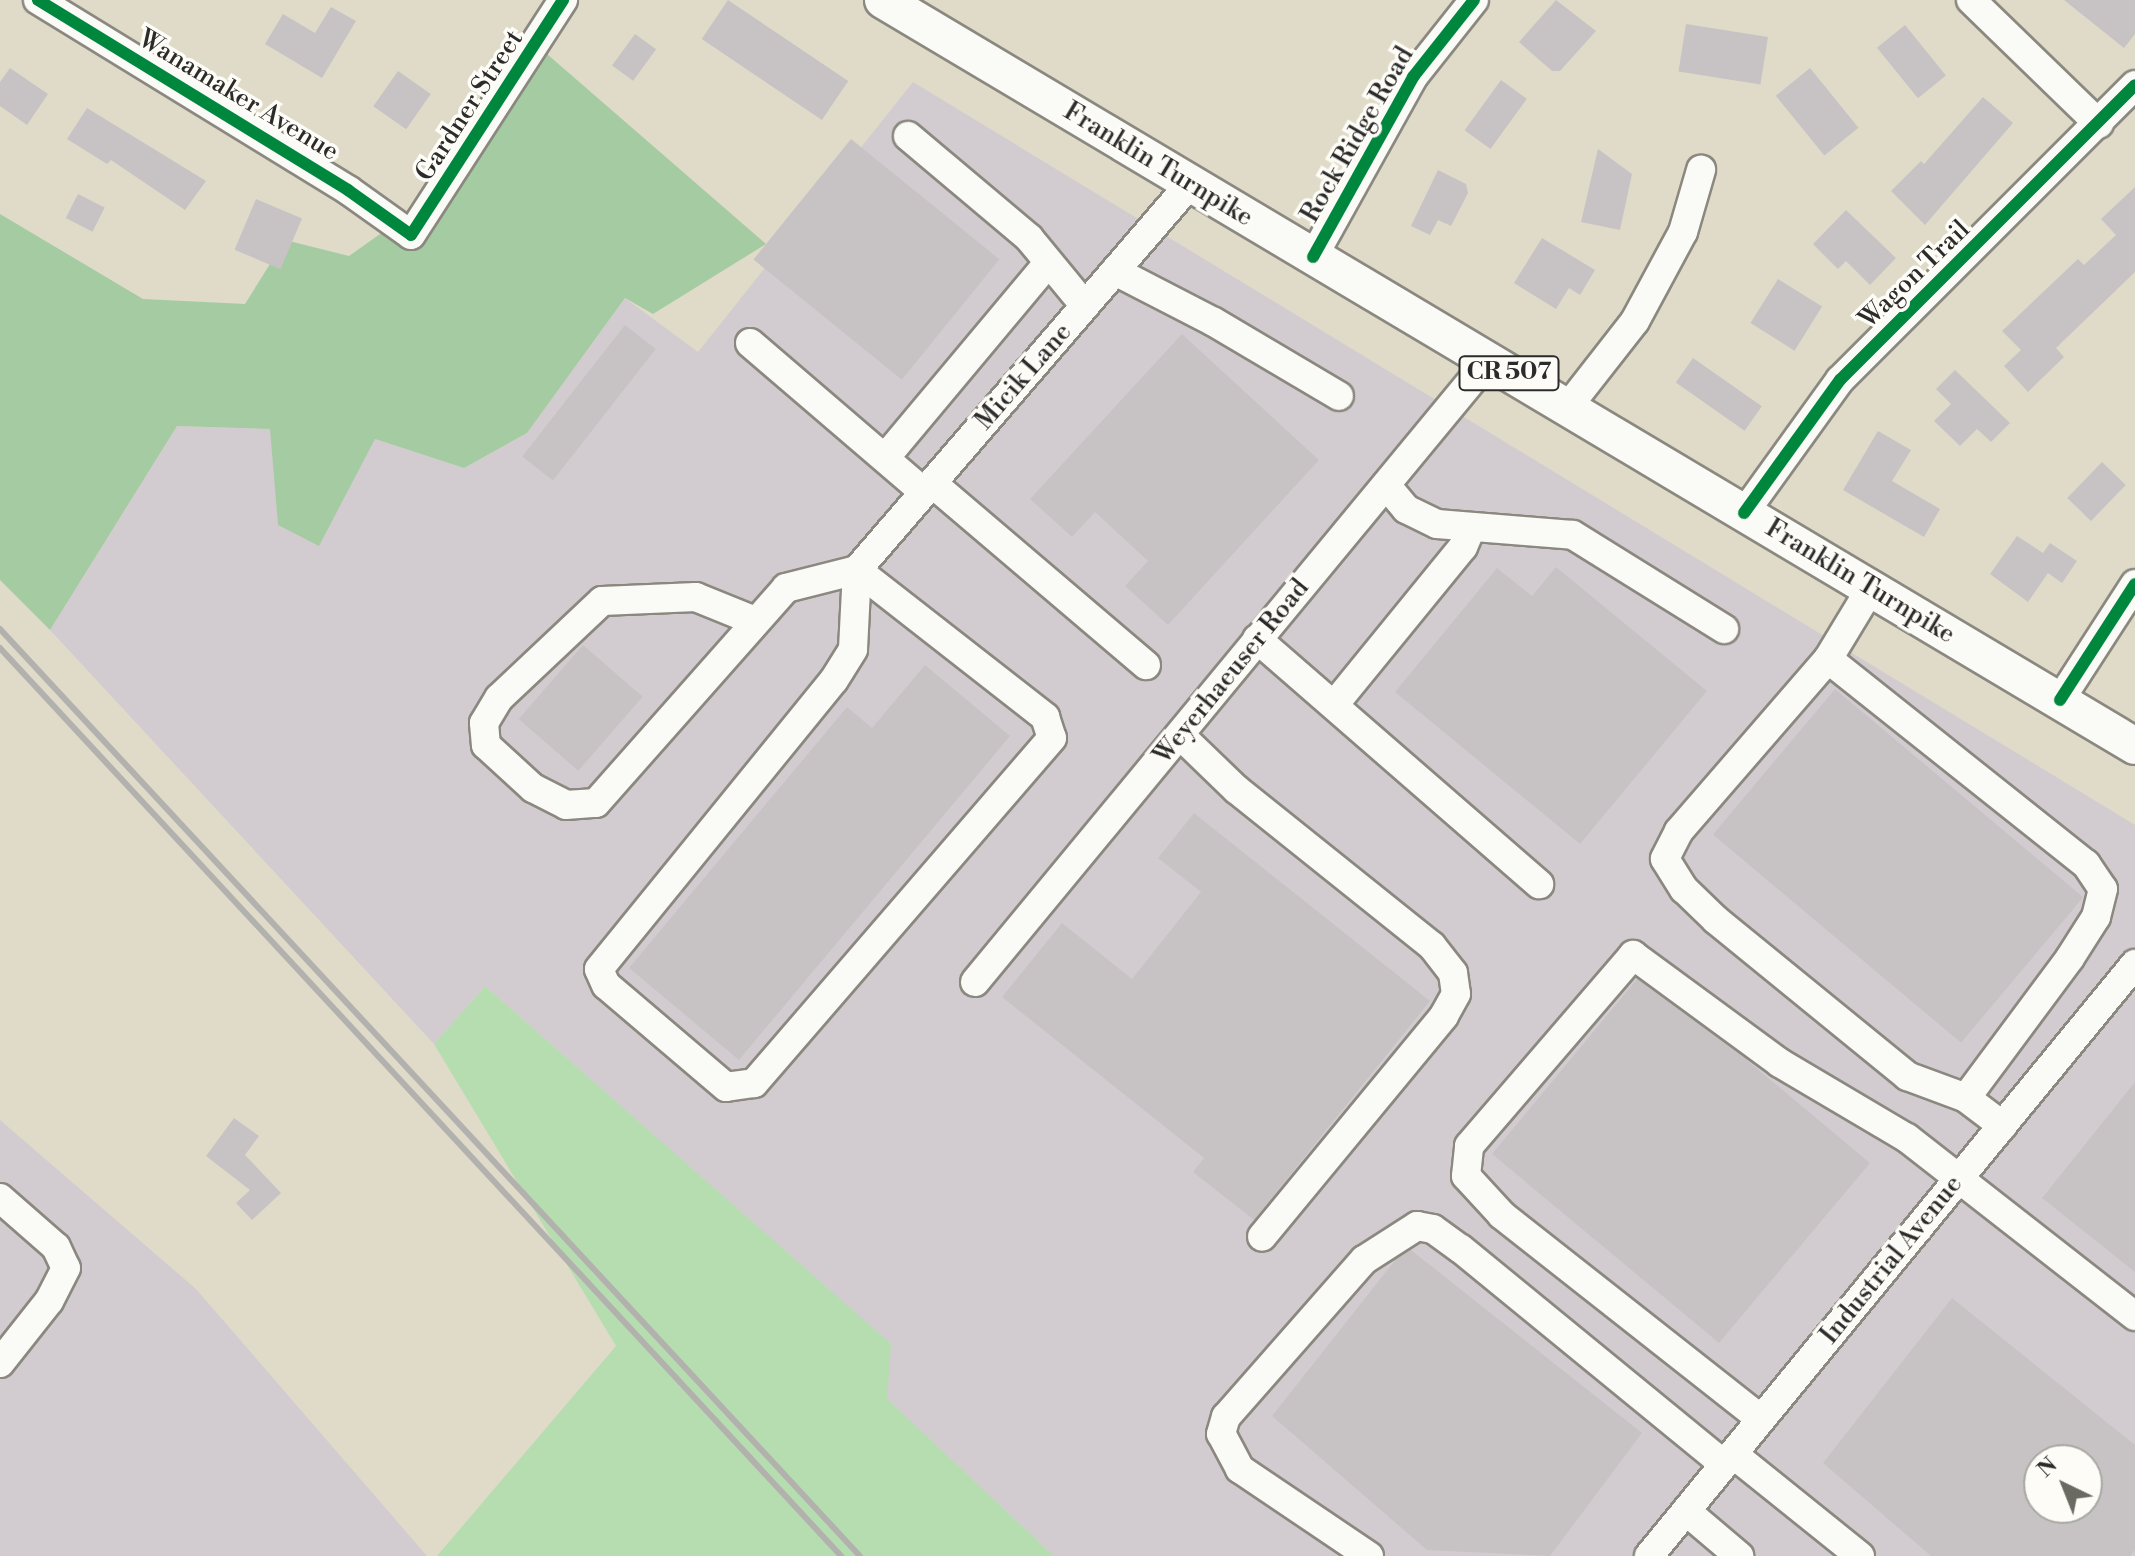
<!DOCTYPE html>
<html>
<head>
<meta charset="utf-8">
<style>
	body { margin:0 }
	#map { position:relative; width:2135px; height:1556px; overflow:hidden; background:#dfdbc8; font-family:"Libre Bodoni",serif }
	div>[style] { position:absolute }
	.industrial>* { inset:0; background:#d2ccd1 }
	.green>* { inset:0; background:#b5ddb0 }
	.forest>* { inset:0; background:#a5cba3 }
	.building>* { inset:0; background:#c7c3c5; transform-origin:0 0 }
	.roads { filter:drop-shadow(2px 0 #8b887f) drop-shadow(-2px 0 #8b887f) drop-shadow(0 2px #8b887f) drop-shadow(0 -2px #8b887f) }
	.minor>* { height:28px; margin:-14px; padding:0 14px; transform-origin:14px; border-radius:14px; background:#fafaf7 }
	.major>* { height:36px; margin:-18px; padding:0 18px; transform-origin:18px; border-radius:18px; background:#fafaf7 }
	.rail>* { height:6px; margin:-3px; padding:0 3px; transform-origin:3px; border-radius:3px; background:#b2b1ae }
	.cycleway>* { height:12px; margin:-6px; padding:0 6px; transform-origin:6px; border-radius:6px; background:#00873e }
	span { translate:-50% -50%; white-space:nowrap; text-align:center; line-height:1.15; -webkit-text-stroke:7px #fdfcf7; paint-order:stroke }
	.shield-label span { padding:2px 6px; background:#fdfcf7; border:2px solid; border-radius:6px; -webkit-text-stroke-width:0 }
	.shield-label { font-size:24px; color:#2b2b2b; font-weight:700 }
	.street-label { font-size:26px; color:#2b2b2b }
	.north { position:absolute; left:2023px; top:1444px; width:80px; height:80px; box-sizing:border-box; background:#fdfcf7; border:2px solid #a9a8a5; border-radius:50%; rotate:317deg; font-size:22px; font-weight:700; line-height:32px; text-align:center; color:#2b2b2b }
	.north::after { content:''; display:block; margin:auto; width:28px; height:36px; background:#6a6962; clip-path:polygon(50% 0,100% 100%,50% 72%,0 100%) }
</style>
</head>
<body>
<div id="map">
	<div class="industrial">
		<div style="clip-path:polygon(evenodd,913px 82px,2135px 825px,2135px 1556px,1054px 1556px,886px 1399px,890px 1344px,485px 986px,434px 1044px,50px 630px,177px 426px,271px 429px,278px 525px,375px 439px,464px 468px,527px 433px,625px 298px,698px 352px,913px 82px,2039px 1460px,2087px 1460px,2087px 1508px,2039px 1508px,2039px 1460px)"></div>
		<div style="clip-path:polygon(0 1120px,196px 1289px,427px 1556px,0 1556px)"></div>
	</div>
	<div class="green">
		<div style="clip-path:polygon(485px 986px,891px 1344px,887px 1399px,1054px 1556px,437px 1556px,616px 1346px,434px 1044px)"></div>
	</div>
	<div class="forest">
		<div style="clip-path:polygon(532px 41px,766px 244px,653px 314px,625px 298px,527px 433px,464px 468px,375px 439px,319px 546px,278px 525px,270px 429px,177px 426px,50px 630px,0 580px,0 214px,143px 299px,245px 304px,285px 240px,349px 256px,421px 205px)"></div>
	</div>
	<div class="building">
		<div style="left:728px;top:0;width:145px;height:47px;rotate:34deg"></div>
		<div style="clip-path:polygon(1556px 0,1596px 31px,1560px 71px,1552px 71px,1519px 42px)"></div>
		<div style="clip-path:polygon(2064px 0,2135px 0,2135px 34px,2124px 48px)"></div>
		<div style="clip-path:polygon(331px 7px,356px 21px,322px 78px,265px 44px,283px 14px,315px 33px)"></div>
		<div style="left:1686px;top:24px;width:83px;height:48px;rotate:9deg"></div>
		<div style="left:1905px;top:25px;width:65px;height:36px;rotate:51deg"></div>
		<div style="left:635px;top:34px;width:26px;height:39px;rotate:36deg"></div>
		<div style="clip-path:polygon(10px 68px,48px 94px,27px 125px,0 106px,0 82px)"></div>
		<div style="left:1810px;top:68px;width:77px;height:44px;rotate:51deg"></div>
		<div style="left:398px;top:71px;width:40px;height:43px;rotate:35deg"></div>
		<div style="left:1501px;top:80px;width:32px;height:62px;rotate:36deg"></div>
		<div style="clip-path:polygon(1983px 97px,2013px 123px,1925px 225px,1891px 191px,1921px 161px,1924px 164px)"></div>
		<div style="clip-path:polygon(87px 108px,206px 181px,185px 210px,111px 160px,107px 164px,67px 139px)"></div>
		<div style="left:851px;top:139px;width:191px;height:155px;rotate:39deg"></div>
		<div style="clip-path:polygon(1598px 149px,1632px 174px,1620px 230px,1581px 222px)"></div>
		<div style="clip-path:polygon(1438px 170px,1466px 184px,1468px 193px,1451px 226px,1438px 220px,1430px 235px,1411px 226px)"></div>
		<div style="clip-path:polygon(2135px 187px,2135px 272px,2056px 348px,2064px 357px,2028px 392px,2004px 366px,2021px 350px,2002px 331px,2078px 259px,2084px 265px,2116px 235px,2101px 219px)"></div>
		<div style="left:78px;top:194px;width:30px;height:27px;rotate:27deg"></div>
		<div style="left:256px;top:199px;width:50px;height:55px;rotate:23deg"></div>
		<div style="clip-path:polygon(1846px 210px,1896px 258px,1870px 285px,1846px 261px,1838px 269px,1813px 244px)"></div>
		<div style="clip-path:polygon(1542px 238px,1595px 270px,1580px 295px,1569px 288px,1556px 309px,1514px 283px)"></div>
		<div style="left:1778px;top:279px;width:52px;height:52px;rotate:32deg"></div>
		<div style="left:625px;top:325px;width:39px;height:167px;rotate:38deg"></div>
		<div style="clip-path:polygon(1182px 334px,1319px 460px,1168px 625px,1125px 586px,1148px 561px,1095px 512px,1072px 537px,1030px 499px)"></div>
		<div style="left:1693px;top:358px;width:84px;height:30px;rotate:35deg"></div>
		<div style="clip-path:polygon(1955px 370px,2010px 423px,1991px 442px,1977px 429px,1960px 446px,1934px 421px,1951px 404px,1936px 389px)"></div>
		<div style="clip-path:polygon(1878px 431px,1911px 450px,1892px 481px,1940px 509px,1924px 537px,1843px 490px)"></div>
		<div style="left:2102px;top:462px;width:33px;height:50px;rotate:44deg"></div>
		<div style="clip-path:polygon(2017px 536px,2043px 553px,2050px 543px,2077px 561px,2062px 583px,2048px 573px,2028px 602px,1990px 574px)"></div>
		<div style="clip-path:polygon(1556px 567px,1707px 691px,1580px 844px,1395px 692px,1497px 568px,1532px 596px)"></div>
		<div style="left:583px;top:645px;width:79px;height:98px;rotate:41deg"></div>
		<div style="clip-path:polygon(925px 665px,1010px 736px,739px 1060px,629px 968px,847px 707px,872px 728px)"></div>
		<div style="left:1835px;top:689px;width:324px;height:190px;rotate:40deg"></div>
		<div style="clip-path:polygon(1194px 813px,1430px 1001px,1254px 1220px,1193px 1172px,1204px 1158px,1002px 997px,1062px 923px,1132px 979px,1201px 892px,1158px 858px)"></div>
		<div style="clip-path:polygon(1637px 979px,1742px 1056px,1870px 1163px,1719px 1343px,1492px 1154px)"></div>
		<div style="clip-path:polygon(2135px 1082px,2135px 1272px,2042px 1198px)"></div>
		<div style="clip-path:polygon(234px 1118px,259px 1136px,245px 1155px,281px 1193px,252px 1220px,236px 1203px,250px 1190px,206px 1156px)"></div>
		<div style="clip-path:polygon(1411px 1250px,1642px 1433px,1550px 1556px,1427px 1550px,1272px 1416px,1396px 1259px)"></div>
		<div style="clip-path:polygon(evenodd,1952px 1298px,2135px 1445px,2135px 1550px,2130px 1556px,1931px 1556px,1823px 1463px,1952px 1298px,2039px 1460px,2087px 1460px,2087px 1508px,2039px 1508px,2039px 1460px)"></div>
	</div>
	<div class="roads">
		<div class="minor">
			<div style="left:38px;top:0;width:364px;rotate:31.5deg"></div>
			<div style="left:348px;top:190px;width:77px;rotate:35.5deg"></div>
			<div style="left:411px;top:235px;width:280px;rotate:-57.1deg"></div>
			<div style="left:1971px;top:0;width:178px;rotate:44.1deg"></div>
			<div style="left:908px;top:136px;width:158px;rotate:40.1deg"></div>
			<div style="left:1029px;top:238px;width:88px;rotate:50.5deg"></div>
			<div style="left:1313px;top:257px;width:206px;rotate:-60.9deg"></div>
			<div style="left:1413px;top:77px;width:98px;rotate:-51.6deg"></div>
			<div style="left:1115px;top:271px;width:111px;rotate:27.3deg"></div>
			<div style="left:1214px;top:322px;width:145px;rotate:30.6deg"></div>
			<div style="left:750px;top:343px;width:229px;rotate:40.6deg"></div>
			<div style="left:1567px;top:408px;width:110px;rotate:-52deg"></div>
			<div style="left:1635px;top:321px;width:101px;rotate:-61.7deg"></div>
			<div style="left:1683px;top:232px;width:65px;rotate:-73.8deg"></div>
			<div style="left:885px;top:458px;width:254px;rotate:-50.1deg"></div>
			<div style="left:932px;top:483px;width:281px;rotate:40.4deg"></div>
			<div style="left:1386px;top:485px;width:31px;rotate:50deg"></div>
			<div style="left:1406px;top:509px;width:34px;rotate:26deg"></div>
			<div style="left:1437px;top:524px;width:136px;rotate:4.6deg"></div>
			<div style="left:1573px;top:535px;width:178px;rotate:31.9deg"></div>
			<div style="left:1744px;top:513px;width:164px;rotate:-54.2deg"></div>
			<div style="left:1840px;top:380px;width:417px;rotate:-45deg"></div>
			<div style="left:857px;top:570px;width:239px;rotate:38deg"></div>
			<div style="left:1045px;top:717px;width:22px;rotate:72deg"></div>
			<div style="left:1052px;top:738px;width:456px;rotate:130.8deg"></div>
			<div style="left:754px;top:1083px;width:28px;rotate:172deg"></div>
			<div style="left:726px;top:1087px;width:157px;rotate:-139.6deg"></div>
			<div style="left:606px;top:985px;width:17px;rotate:-114deg"></div>
			<div style="left:599px;top:969px;width:372px;rotate:-50.9deg"></div>
			<div style="left:834px;top:680px;width:36px;rotate:-58deg"></div>
			<div style="left:853px;top:649px;width:79px;rotate:-87.1deg"></div>
			<div style="left:857px;top:570px;width:510px;rotate:-49.22deg"></div>
			<div style="left:1871px;top:588px;width:83px;rotate:121.2deg"></div>
			<div style="left:1828px;top:659px;width:228px;rotate:130.9deg"></div>
			<div style="left:1679px;top:831px;width:31px;rotate:117deg"></div>
			<div style="left:1665px;top:859px;width:36px;rotate:58deg"></div>
			<div style="left:1684px;top:889px;width:45px;rotate:44.1deg"></div>
			<div style="left:1716px;top:920px;width:247px;rotate:39.2deg"></div>
			<div style="left:1907px;top:1076px;width:63px;rotate:20.4deg"></div>
			<div style="left:1966px;top:1098px;width:46px;rotate:37.1deg"></div>
			<div style="left:755px;top:621px;width:64px;rotate:-157.9deg"></div>
			<div style="left:696px;top:597px;width:94px;rotate:177.6deg"></div>
			<div style="left:602px;top:601px;width:141px;rotate:136.7deg"></div>
			<div style="left:499px;top:698px;width:29px;rotate:121deg"></div>
			<div style="left:484px;top:723px;width:22px;rotate:85deg"></div>
			<div style="left:486px;top:745px;width:64px;rotate:42.5deg"></div>
			<div style="left:533px;top:788px;width:37px;rotate:27deg"></div>
			<div style="left:566px;top:805px;width:30px;rotate:-4deg"></div>
			<div style="left:596px;top:803px;width:287px;rotate:-48.5deg"></div>
			<div style="left:786px;top:588px;width:73px;rotate:-14.2deg"></div>
			<div style="left:1257px;top:639px;width:374px;rotate:41deg"></div>
			<div style="left:1828px;top:659px;width:330px;rotate:38.5deg"></div>
			<div style="left:2086px;top:864px;width:30px;rotate:56deg"></div>
			<div style="left:2103px;top:889px;width:29px;rotate:104deg"></div>
			<div style="left:2096px;top:917px;width:49px;rotate:122.4deg"></div>
			<div style="left:2070px;top:958px;width:174px;rotate:126.6deg"></div>
			<div style="left:2060px;top:700px;width:138px;rotate:-57.1deg"></div>
			<div style="left:1334px;top:705px;width:204px;rotate:-50.8deg"></div>
			<div style="left:1463px;top:547px;width:21px;rotate:-67deg"></div>
			<div style="left:1180px;top:735px;width:78px;rotate:44deg"></div>
			<div style="left:1236px;top:789px;width:251px;rotate:38.7deg"></div>
			<div style="left:1432px;top:946px;width:34px;rotate:52deg"></div>
			<div style="left:1453px;top:973px;width:21px;rotate:82deg"></div>
			<div style="left:1456px;top:994px;width:25px;rotate:119deg"></div>
			<div style="left:1444px;top:1016px;width:286px;rotate:129.5deg"></div>
			<div style="left:975px;top:982px;width:805px;rotate:-50.44deg"></div>
			<div style="left:0;top:1198px;width:74px;rotate:41.2deg"></div>
			<div style="left:56px;top:1247px;width:23px;rotate:65deg"></div>
			<div style="left:66px;top:1268px;width:37px;rotate:117deg"></div>
			<div style="left:49px;top:1301px;width:79px;rotate:128.3deg"></div>
			<div style="left:1761px;top:1419px;width:330px;rotate:-141.8deg"></div>
			<div style="left:1502px;top:1215px;width:53px;rotate:-132.7deg"></div>
			<div style="left:1466px;top:1176px;width:30px;rotate:-84deg"></div>
			<div style="left:1469px;top:1146px;width:252px;rotate:-49.3deg"></div>
			<div style="left:1633px;top:955px;width:182px;rotate:36.3deg"></div>
			<div style="left:1780px;top:1063px;width:147px;rotate:30.6deg"></div>
			<div style="left:1907px;top:1138px;width:289px;rotate:38deg"></div>
			<div style="left:1733px;top:1454px;width:163px;rotate:38.8deg"></div>
			<div style="left:1686px;top:1511px;width:70px;rotate:40.3deg"></div>
			<div style="left:1369px;top:1556px;width:156px;rotate:-146deg"></div>
			<div style="left:1240px;top:1469px;width:40px;rotate:-118deg"></div>
			<div style="left:1221px;top:1434px;width:18px;rotate:-74deg"></div>
			<div style="left:1226px;top:1417px;width:209px;rotate:-48.7deg"></div>
			<div style="left:1364px;top:1260px;width:63px;rotate:-32.7deg"></div>
			<div style="left:1417px;top:1226px;width:16px;rotate:11deg"></div>
			<div style="left:1433px;top:1229px;width:34px;rotate:36deg"></div>
			<div style="left:1461px;top:1249px;width:340px;rotate:39.3deg"></div>
			<div style="left:1649px;top:1556px;width:766px;rotate:-50.62deg"></div>
		</div>
		<div class="major">
			<div style="left:883px;top:0;width:1457px;rotate:30.79deg"></div>
		</div>
	</div>
	<div class="rail">
		<div style="left:0;top:629px;width:1264px;rotate:47.15deg"></div>
		<div style="left:0;top:648px;width:1238px;rotate:47.19deg"></div>
	</div>
	<div class="cycleway">
		<div style="left:38px;top:0;width:364px;rotate:31.5deg"></div>
		<div style="left:348px;top:190px;width:77px;rotate:35.5deg"></div>
		<div style="left:411px;top:235px;width:280px;rotate:-57.1deg"></div>
		<div style="left:1313px;top:257px;width:206px;rotate:-60.9deg"></div>
		<div style="left:1413px;top:77px;width:98px;rotate:-51.6deg"></div>
		<div style="left:1744px;top:513px;width:164px;rotate:-54.2deg"></div>
		<div style="left:1840px;top:380px;width:417px;rotate:-45deg"></div>
		<div style="left:2060px;top:700px;width:138px;rotate:-57.1deg"></div>
	</div>
	<div class="shield-label">
		<span style="left:1509px;top:373px">CR 507</span>
	</div>
	<div class="street-label">
		<span style="left:238px;top:96px;rotate:31deg">Wanamaker Avenue</span>
		<span style="left:470px;top:106px;rotate:-57deg">Gardner Street</span>
		<span style="left:1358px;top:135px;rotate:-60deg">Rock Ridge Road</span>
		<span style="left:1158px;top:165px;rotate:31deg">Franklin Turnpike</span>
		<span style="left:1915px;top:275px;rotate:-44deg">Wagon Trail</span>
		<span style="left:1024px;top:377px;rotate:-49deg">Micik Lane</span>
		<span style="left:1860px;top:582px;rotate:31deg">Franklin Turnpike</span>
		<span style="left:1232px;top:672px;rotate:-51deg">Weyerhaeuser Road</span>
		<span style="left:1892px;top:1260px;rotate:-51deg">Industrial Avenue</span>
	</div>
	<div class="north">N</div>
</div>
</body>
</html>
